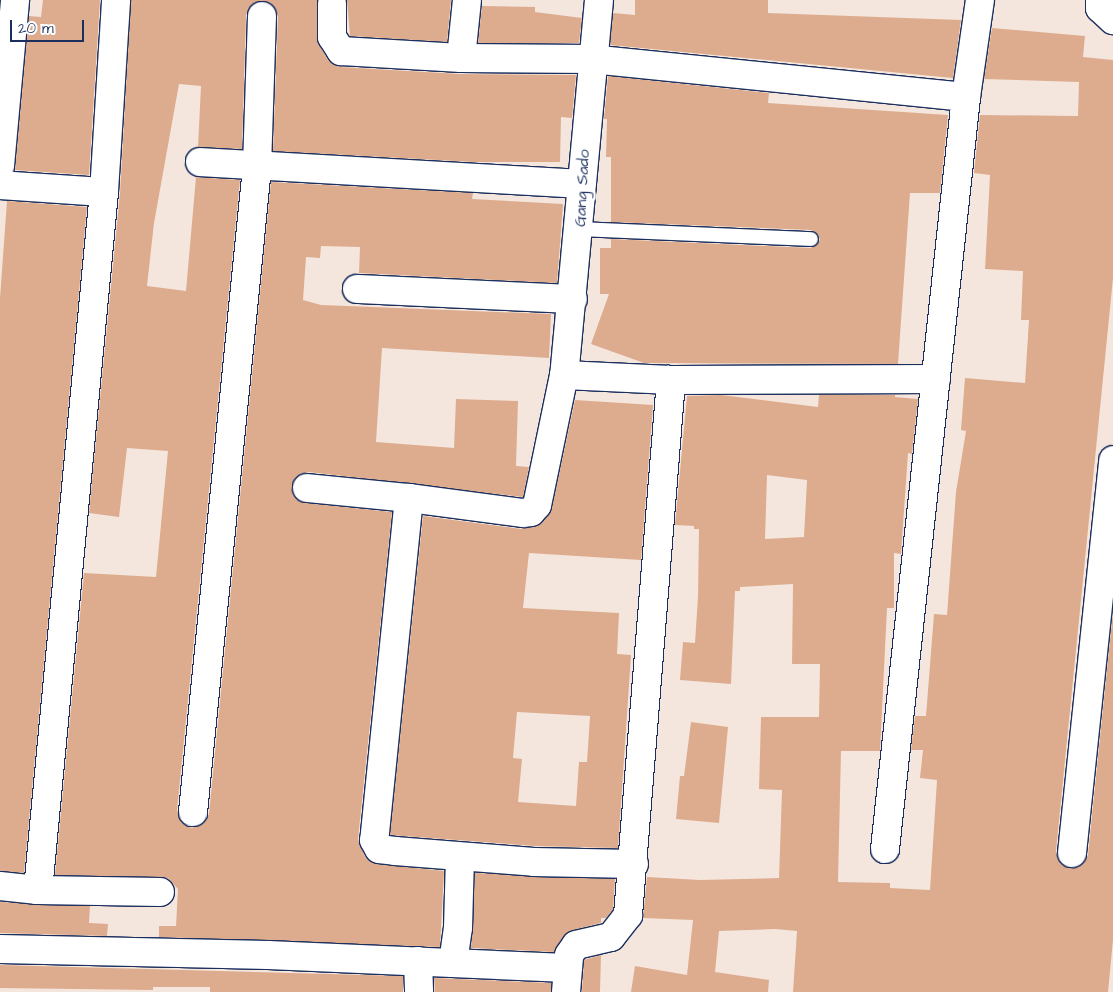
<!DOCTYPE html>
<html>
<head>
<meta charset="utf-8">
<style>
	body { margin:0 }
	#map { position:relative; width:1113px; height:992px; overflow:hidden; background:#f5e6dd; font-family:"Architects Daughter",sans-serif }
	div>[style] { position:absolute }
	.building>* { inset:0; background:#ddac8f }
	.roads { filter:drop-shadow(1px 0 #1b2f5e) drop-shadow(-1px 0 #1b2f5e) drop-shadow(0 1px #1b2f5e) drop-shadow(0 -1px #1b2f5e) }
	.service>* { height:14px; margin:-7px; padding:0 7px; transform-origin:7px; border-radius:7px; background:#fff }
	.minor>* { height:28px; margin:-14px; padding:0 14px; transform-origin:14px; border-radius:14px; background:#fff }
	span { translate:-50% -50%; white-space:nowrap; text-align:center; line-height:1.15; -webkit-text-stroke:5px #fff; paint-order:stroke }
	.street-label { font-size:16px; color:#1b2f5e }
	.scale { position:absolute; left:10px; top:20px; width:74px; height:22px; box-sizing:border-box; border:2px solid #1b2f5e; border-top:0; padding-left:6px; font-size:15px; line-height:18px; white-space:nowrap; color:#1b2f5e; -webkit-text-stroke:4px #fff; paint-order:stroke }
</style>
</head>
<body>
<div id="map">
	<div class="building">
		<div style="clip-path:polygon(43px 0,100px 0,89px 175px,15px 170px,29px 16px,41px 17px)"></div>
		<div style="clip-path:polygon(131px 0,317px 0,319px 45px,328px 60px,340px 67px,460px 74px,576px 75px,572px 118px,561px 117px,560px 162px,474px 162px,273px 151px,278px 16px,271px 3px,255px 2px,246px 15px,242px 149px,198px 147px,201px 86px,179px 84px,154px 223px,147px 286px,186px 291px,196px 177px,240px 180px,177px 810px,184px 824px,192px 828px,205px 821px,209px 814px,271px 182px,473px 193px,472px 199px,563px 204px,557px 283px,359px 273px,360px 247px,321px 246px,320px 258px,306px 257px,303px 300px,321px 305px,551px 314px,549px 358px,382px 348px,376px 442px,454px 448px,456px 399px,518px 401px,516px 466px,529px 467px,523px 497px,309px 472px,300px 474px,292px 486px,293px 495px,305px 503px,392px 512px,358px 839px,365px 857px,377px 864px,444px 871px,440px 947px,159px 937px,159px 926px,176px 926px,178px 889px,168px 878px,55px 875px,84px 573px,156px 577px,168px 451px,127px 448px,119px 517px,89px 513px,120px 193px)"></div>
		<div style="clip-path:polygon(347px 0,451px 0,447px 42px,350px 36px)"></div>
		<div style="clip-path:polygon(635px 0,768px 0,768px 13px,961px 20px,953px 78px,610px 45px,613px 13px,635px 15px)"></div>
		<div style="clip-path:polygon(482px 6px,535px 7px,535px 12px,582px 18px,579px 43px,478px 43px)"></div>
		<div style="clip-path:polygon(evenodd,992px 28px,1085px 36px,1083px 57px,1113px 60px,1113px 278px,1056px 851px,1058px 860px,1070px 868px,1079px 867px,1088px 855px,1113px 611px,1113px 940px,1108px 992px,793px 992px,797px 931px,775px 929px,719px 931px,715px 972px,769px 980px,768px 992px,631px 992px,635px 966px,687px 975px,693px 920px,643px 918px,647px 877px,700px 880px,779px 878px,782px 790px,759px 789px,761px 717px,819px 717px,820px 664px,792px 664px,793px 584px,740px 587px,740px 591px,735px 591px,731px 684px,680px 680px,683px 642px,695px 643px,698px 596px,699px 529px,694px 529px,694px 526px,675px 525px,687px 396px,721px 395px,818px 407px,819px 395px,895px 395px,895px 397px,918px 399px,912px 454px,908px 453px,901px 554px,894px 553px,894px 608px,887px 608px,880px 751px,841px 751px,838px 882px,890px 883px,890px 888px,930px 890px,937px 780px,920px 778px,923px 750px,911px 750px,915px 716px,926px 716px,934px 614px,947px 615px,956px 492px,966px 431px,961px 430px,965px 378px,1025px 383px,1029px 320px,1021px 320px,1023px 271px,985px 269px,990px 175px,974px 173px,980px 115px,1078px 116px,1079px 82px,984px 79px,992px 28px,767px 475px,807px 480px,804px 537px,765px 539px,767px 475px)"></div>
		<div style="clip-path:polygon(608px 76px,769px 93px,768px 103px,948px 115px,940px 193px,910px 193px,898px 364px,644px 363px,591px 344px,609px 294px,600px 294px,600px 248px,611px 248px,611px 239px,811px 248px,820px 240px,818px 235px,811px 230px,611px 222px,611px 157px,606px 157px,607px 119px,604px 119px)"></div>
		<div style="clip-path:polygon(7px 201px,87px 207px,24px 873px,0 871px,0 298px)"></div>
		<div style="clip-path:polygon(evenodd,575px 400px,653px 405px,641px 560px,529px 553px,523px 608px,619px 613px,617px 654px,631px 655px,618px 848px,535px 846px,390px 835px,423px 516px,521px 529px,542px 523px,552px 508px,575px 400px,517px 712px,590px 716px,587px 762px,579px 762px,576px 806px,518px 802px,522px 759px,513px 758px,517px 712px)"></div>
		<div style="clip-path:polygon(691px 722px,728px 727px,719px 823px,676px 819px,680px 776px,684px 776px)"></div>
		<div style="clip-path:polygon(475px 873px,615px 879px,613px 909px,606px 918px,601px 918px,601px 923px,573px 930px,564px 936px,554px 952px,471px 948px)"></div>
		<div style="clip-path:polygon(0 902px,90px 906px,89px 923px,108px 924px,107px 936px,0 933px)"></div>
		<div style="clip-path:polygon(601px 955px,600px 992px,582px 992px,584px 960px)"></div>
		<div style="clip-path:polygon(0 965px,403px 976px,403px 992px,210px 992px,210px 987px,153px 987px,153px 990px,0 988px)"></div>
		<div style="clip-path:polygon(434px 978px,551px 983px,551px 992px,435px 992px)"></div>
	</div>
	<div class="roads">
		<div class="service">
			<div style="left:580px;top:229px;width:231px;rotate:2.5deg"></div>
		</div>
		<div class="minor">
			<div style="left:599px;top:0;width:377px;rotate:95.3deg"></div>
			<div style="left:564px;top:375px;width:133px;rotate:101.7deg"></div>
			<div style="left:537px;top:505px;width:9px;rotate:131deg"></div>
			<div style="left:531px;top:512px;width:8px;rotate:173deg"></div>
			<div style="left:523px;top:513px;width:115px;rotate:-172.5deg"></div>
			<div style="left:409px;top:498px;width:344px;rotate:95.8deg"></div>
			<div style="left:374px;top:840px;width:10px;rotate:61deg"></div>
			<div style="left:379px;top:849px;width:16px;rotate:7deg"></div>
			<div style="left:395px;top:851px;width:139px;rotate:4.5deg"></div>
			<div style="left:534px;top:862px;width:100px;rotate:1.1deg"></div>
			<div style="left:1100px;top:0;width:8px;rotate:90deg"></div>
			<div style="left:1100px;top:8px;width:18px;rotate:43deg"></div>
			<div style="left:332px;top:4px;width:33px;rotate:90deg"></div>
			<div style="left:332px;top:37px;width:17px;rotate:57deg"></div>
			<div style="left:341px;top:51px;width:120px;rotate:3.3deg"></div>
			<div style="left:461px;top:58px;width:130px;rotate:0.4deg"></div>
			<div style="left:591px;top:59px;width:377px;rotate:5.8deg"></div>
			<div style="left:461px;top:58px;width:58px;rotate:-84.1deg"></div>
			<div style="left:200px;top:162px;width:382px;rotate:3.3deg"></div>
			<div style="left:0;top:166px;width:167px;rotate:-84.8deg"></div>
			<div style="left:0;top:185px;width:104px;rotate:3.9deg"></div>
			<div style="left:357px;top:289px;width:216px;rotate:2.7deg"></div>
			<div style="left:564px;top:375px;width:107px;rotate:2.7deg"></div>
			<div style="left:671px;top:380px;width:265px;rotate:-0.2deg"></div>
			<div style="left:307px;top:488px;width:102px;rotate:5.6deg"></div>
			<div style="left:193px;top:812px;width:648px;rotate:-84.33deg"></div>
			<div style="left:257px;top:167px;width:151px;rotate:-88.1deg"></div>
			<div style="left:885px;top:849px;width:756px;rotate:-83.85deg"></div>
			<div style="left:966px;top:97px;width:98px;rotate:-81.8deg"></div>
			<div style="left:1072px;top:853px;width:395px;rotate:-84deg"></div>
			<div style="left:0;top:886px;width:38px;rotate:6deg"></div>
			<div style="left:38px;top:890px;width:122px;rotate:0.9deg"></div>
			<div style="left:38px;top:890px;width:701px;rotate:-84.6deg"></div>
			<div style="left:104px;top:192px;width:192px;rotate:-86.4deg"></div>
			<div style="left:0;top:949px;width:268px;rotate:1.3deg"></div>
			<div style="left:268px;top:955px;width:299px;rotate:2.5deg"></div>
			<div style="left:418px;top:961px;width:31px;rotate:88deg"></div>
			<div style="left:453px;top:963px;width:35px;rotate:-82deg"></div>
			<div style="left:458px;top:928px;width:71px;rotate:-88.4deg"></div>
			<div style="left:566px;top:992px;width:37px;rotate:-85deg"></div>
			<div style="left:569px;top:955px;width:12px;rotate:-55deg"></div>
			<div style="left:576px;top:945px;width:36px;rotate:-13deg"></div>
			<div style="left:611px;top:937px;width:28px;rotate:-52deg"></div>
			<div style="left:628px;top:915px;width:537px;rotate:-85.4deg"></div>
		</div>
	</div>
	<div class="street-label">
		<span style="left:582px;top:188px;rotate:-87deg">Gang Sado</span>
	</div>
	<div class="scale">20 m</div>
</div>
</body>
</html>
